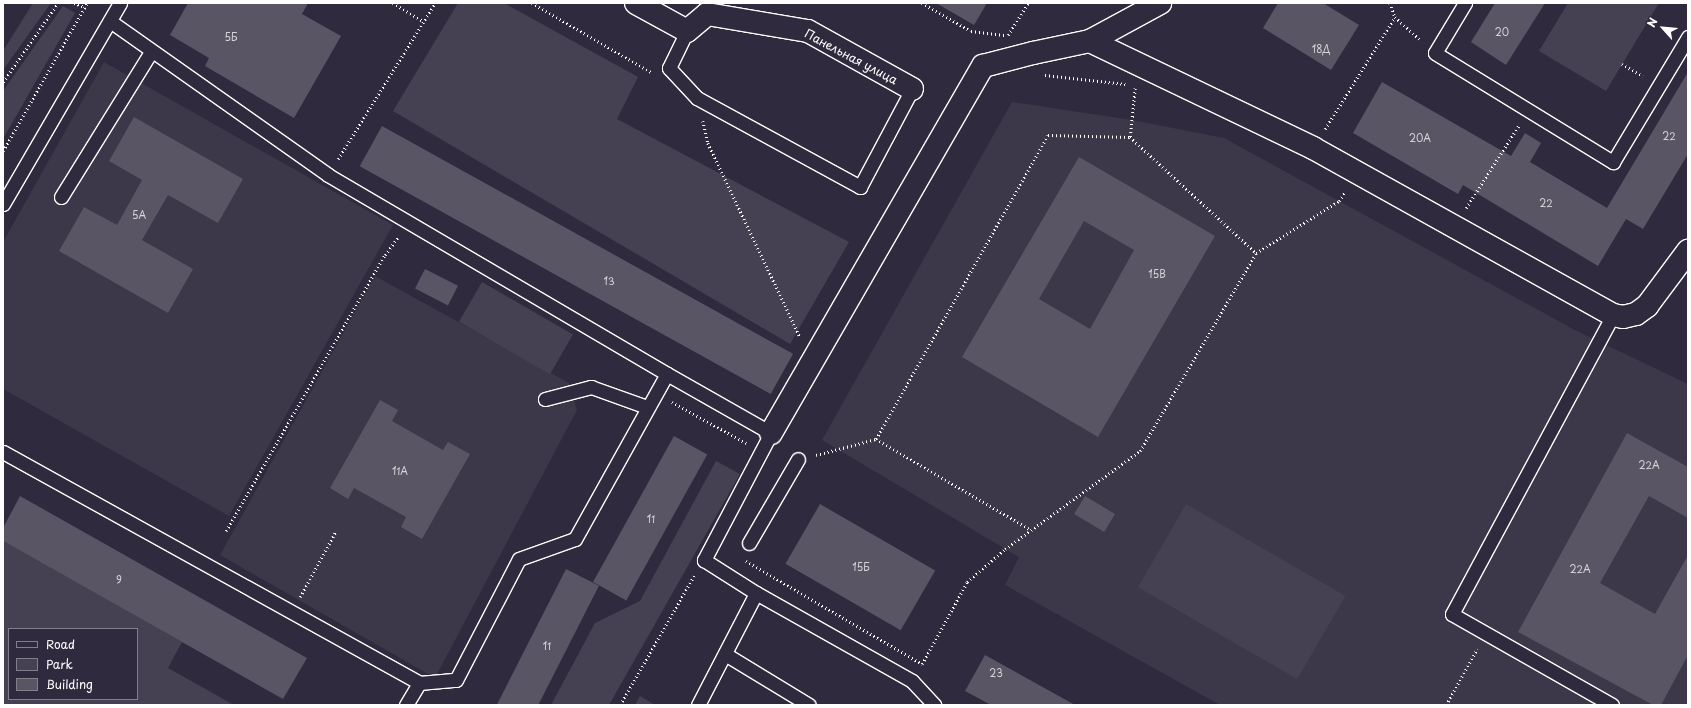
<!DOCTYPE html>
<html>
<head>
<meta charset="utf-8">
<style>
	body { margin:0 }
	#map { position:relative; width:1691px; height:708px; overflow:hidden; background:#2f2a3d; font-family:"Playpen Sans",sans-serif }
	div>[style] { position:absolute }
	.built>* { inset:0; background:#3c3749 }
	.green>* { inset:0; background:#464152; transform-origin:0 0 }
	.building>* { inset:0; background:#595564; transform-origin:0 0 }
	.path>* { height:2.5px; margin-top:-1.25px; transform-origin:0; background:repeating-linear-gradient(90deg,#fff 0 1px,transparent 0 4px) }
	.roads { filter:drop-shadow(1px 0 #fff) drop-shadow(-1px 0 #fff) drop-shadow(0 1px #fff) drop-shadow(0 -1px #fff) }
	.service>* { height:13px; margin:-6.5px; padding:0 6.5px; transform-origin:6.5px; border-radius:6.5px; background:#2f2a3d }
	.minor>* { height:22px; margin:-11px; padding:0 11px; transform-origin:11px; border-radius:11px; background:#2f2a3d }
	span { translate:-50% -50%; white-space:nowrap; text-align:center; line-height:1.15; -webkit-text-stroke:3.5px #2f2a3d; paint-order:stroke }
	.number-label { font-size:10px; color:#d6d4d8 }
	.number-label span { -webkit-text-stroke-width:0 }
	.street-label { font-size:12px; color:#fff }
	.frame { position:absolute; inset:0; border:4px solid #fff; pointer-events:none }
	.legend { position:absolute; left:8px; top:628px; width:130px; height:72px; box-sizing:border-box; background:#2f2a3d; border:1px solid #827f8b; margin:0; padding:5px 7px; list-style:none; font-size:12px; color:#fff }
	.legend li { display:flex; align-items:center; gap:8px; height:20px }
	.legend b { width:20px; border:1px solid #827f8b }
	.north { position:absolute; left:1643px; top:8px; width:40px; height:40px; -webkit-text-stroke:3px #2f2a3d; paint-order:stroke; rotate:297deg; font-size:11px; font-weight:700; line-height:16px; text-align:center; color:#fff }
	.north::after { content:''; display:block; margin:auto; width:14px; height:18px; background:#fff; clip-path:polygon(50% 0,100% 100%,50% 72%,0 100%) }
</style>
</head>
<body>
<div id="map">
	<div class="built">
		<div style="clip-path:polygon(104px 62px,393px 225px,229px 516px,3px 389px,3px 242px)"></div>
		<div style="clip-path:polygon(1012px 102px,1132px 120px,1224px 138px,1575px 330px,1688px 384px,1688px 705px,1220px 705px,1005px 585px,1019px 557px,822px 440px)"></div>
		<div style="clip-path:polygon(375px 276px,569px 383px,577px 410px,435px 678px,220px 555px)"></div>
	</div>
	<div class="green">
		<div style="clip-path:polygon(33px 3px,51px 3px,3px 70px,3px 51px)"></div>
		<div style="clip-path:polygon(458px 3px,504px 3px,638px 77px,617px 119px,849px 242px,790px 344px,393px 111px)"></div>
		<div style="clip-path:polygon(1568px 3px,1659px 3px,1606px 91px,1539px 51px)"></div>
		<div style="clip-path:polygon(63px 6px,75px 13px,3px 139px,3px 91px)"></div>
		<div style="left:482px;top:282px;width:105px;height:46px;rotate:30deg"></div>
		<div style="clip-path:polygon(716px 461px,740px 474px,609px 705px,551px 705px,595px 623px,640px 601px)"></div>
		<div style="left:1186px;top:504px;width:184px;height:96px;rotate:30deg"></div>
		<div style="clip-path:polygon(evenodd,3px 541px,182px 642px,168px 668px,234px 705px,3px 705px,3px 541px,9px 629px,137px 629px,137px 699px,9px 699px,9px 629px)"></div>
		<div style="clip-path:polygon(640px 696px,655px 705px,635px 705px)"></div>
	</div>
	<div class="building">
		<div style="clip-path:polygon(188px 3px,308px 3px,302px 14px,341px 36px,294px 118px,205px 66px,209px 58px,170px 35px)"></div>
		<div style="clip-path:polygon(936px 3px,987px 3px,974px 25px)"></div>
		<div style="clip-path:polygon(1278px 3px,1323px 3px,1359px 25px,1331px 70px,1263px 28px)"></div>
		<div style="clip-path:polygon(1495px 3px,1545px 3px,1506px 65px,1471px 42px)"></div>
		<div style="clip-path:polygon(1688px 72px,1688px 154px,1643px 229px,1626px 219px,1598px 266px,1463px 185px,1458px 194px,1353px 133px,1382px 82px,1511px 156px,1525px 133px,1541px 143px,1530px 162px,1607px 208px)"></div>
		<div style="clip-path:polygon(134px 117px,243px 179px,218px 223px,168px 195px,142px 240px,193px 269px,168px 313px,59px 251px,84px 207px,117px 225px,142px 180px,109px 161px)"></div>
		<div style="left:382px;top:126px;width:470px;height:46px;rotate:29deg"></div>
		<div style="clip-path:polygon(evenodd,1079px 157px,1215px 236px,1098px 437px,962px 357px,1079px 157px,1084px 221px,1134px 250px,1090px 329px,1039px 299px,1084px 221px)"></div>
		<div style="left:425px;top:269px;width:37px;height:22px;rotate:27deg"></div>
		<div style="clip-path:polygon(380px 400px,398px 410px,392px 421px,443px 450px,448px 442px,470px 454px,422px 539px,401px 527px,406px 517px,354px 488px,348px 499px,330px 488px)"></div>
		<div style="clip-path:polygon(1627px 433px,1688px 467px,1688px 518px,1649px 496px,1600px 583px,1655px 614px,1688px 555px,1688px 655px,1661px 705px,1653px 705px,1518px 632px)"></div>
		<div style="left:674px;top:436px;width:38px;height:167px;rotate:29deg"></div>
		<div style="clip-path:polygon(20px 496px,307px 658px,283px 699px,3px 541px,3px 528px)"></div>
		<div style="left:1085px;top:496px;width:35px;height:21px;rotate:31deg"></div>
		<div style="left:820px;top:504px;width:133px;height:69px;rotate:30deg"></div>
		<div style="left:566px;top:569px;width:37px;height:154px;rotate:27deg"></div>
		<div style="clip-path:polygon(985px 655px,1075px 705px,991px 705px,965px 691px)"></div>
	</div>
	<div class="path">
		<div style="left:74px;top:3px;width:12px;rotate:20deg"></div>
		<div style="left:393px;top:3px;width:35px;rotate:31deg"></div>
		<div style="left:532px;top:3px;width:138px;rotate:30.1deg"></div>
		<div style="left:922px;top:3px;width:56px;rotate:29.7deg"></div>
		<div style="left:971px;top:31px;width:35px;rotate:7deg"></div>
		<div style="left:1390px;top:3px;width:15px;rotate:70deg"></div>
		<div style="left:1395px;top:17px;width:36px;rotate:42deg"></div>
		<div style="left:1008px;top:35px;width:38px;rotate:-58deg"></div>
		<div style="left:1622px;top:64px;width:24px;rotate:30deg"></div>
		<div style="left:1045px;top:75px;width:81px;rotate:6.4deg"></div>
		<div style="left:3px;top:82px;width:96px;rotate:-55.2deg"></div>
		<div style="left:703px;top:121px;width:23px;rotate:77deg"></div>
		<div style="left:708px;top:143px;width:215px;rotate:64.6deg"></div>
		<div style="left:1325px;top:129px;width:132px;rotate:-58deg"></div>
		<div style="left:1130px;top:137px;width:171px;rotate:42.6deg"></div>
		<div style="left:3px;top:151px;width:170px;rotate:-60.4deg"></div>
		<div style="left:338px;top:159px;width:184px;rotate:-58.1deg"></div>
		<div style="left:1466px;top:208px;width:98px;rotate:-57.4deg"></div>
		<div style="left:672px;top:402px;width:85px;rotate:29deg"></div>
		<div style="left:876px;top:439px;width:349px;rotate:-60.5deg"></div>
		<div style="left:1048px;top:135px;width:82px;rotate:1.4deg"></div>
		<div style="left:1130px;top:137px;width:49px;rotate:-84.2deg"></div>
		<div style="left:816px;top:455px;width:62px;rotate:-14.9deg"></div>
		<div style="left:876px;top:439px;width:180px;rotate:30.4deg"></div>
		<div style="left:226px;top:531px;width:319px;rotate:-60.1deg"></div>
		<div style="left:385px;top:255px;width:22px;rotate:-54deg"></div>
		<div style="left:746px;top:561px;width:204px;rotate:30.3deg"></div>
		<div style="left:300px;top:597px;width:75px;rotate:-61.4deg"></div>
		<div style="left:922px;top:664px;width:94px;rotate:-61.2deg"></div>
		<div style="left:967px;top:582px;width:50px;rotate:-41deg"></div>
		<div style="left:1005px;top:549px;width:167px;rotate:-36deg"></div>
		<div style="left:1140px;top:451px;width:229px;rotate:-59.6deg"></div>
		<div style="left:1256px;top:253px;width:98px;rotate:-32.1deg"></div>
		<div style="left:1339px;top:201px;width:11px;rotate:-56deg"></div>
		<div style="left:620px;top:705px;width:149px;rotate:-60.2deg"></div>
		<div style="left:1446px;top:705px;width:64px;rotate:-61deg"></div>
	</div>
	<div class="roads">
		<div class="service">
			<div style="left:1465px;top:3px;width:58px;rotate:121deg"></div>
			<div style="left:1435px;top:53px;width:209px;rotate:31.5deg"></div>
			<div style="left:1613px;top:162px;width:146px;rotate:-59deg"></div>
			<div style="left:110px;top:21px;width:267px;rotate:35.2deg"></div>
			<div style="left:328px;top:175px;width:393px;rotate:30.4deg"></div>
			<div style="left:687px;top:31px;width:41px;rotate:115.9deg"></div>
			<div style="left:669px;top:68px;width:41px;rotate:47deg"></div>
			<div style="left:697px;top:98px;width:186px;rotate:28.6deg"></div>
			<div style="left:860px;top:187px;width:111px;rotate:-62deg"></div>
			<div style="left:61px;top:197px;width:171px;rotate:-58.2deg"></div>
			<div style="left:3px;top:204px;width:233px;rotate:-59.8deg"></div>
			<div style="left:545px;top:399px;width:48px;rotate:-14.6deg"></div>
			<div style="left:591px;top:387px;width:59px;rotate:19.7deg"></div>
			<div style="left:3px;top:452px;width:476px;rotate:29deg"></div>
			<div style="left:749px;top:543px;width:97px;rotate:-59.7deg"></div>
			<div style="left:725px;top:654px;width:98px;rotate:31.3deg"></div>
			<div style="left:406px;top:705px;width:26px;rotate:-59deg"></div>
			<div style="left:419px;top:683px;width:37px;rotate:-5deg"></div>
			<div style="left:456px;top:680px;width:136px;rotate:-62.5deg"></div>
			<div style="left:519px;top:559px;width:59px;rotate:-19.7deg"></div>
			<div style="left:575px;top:539px;width:189px;rotate:-60.9deg"></div>
			<div style="left:667px;top:374px;width:120px;rotate:29.6deg"></div>
			<div style="left:771px;top:433px;width:144px;rotate:117.8deg"></div>
			<div style="left:704px;top:560px;width:62px;rotate:32.4deg"></div>
			<div style="left:756px;top:593px;width:179px;rotate:29.4deg"></div>
			<div style="left:912px;top:681px;width:33px;rotate:47deg"></div>
			<div style="left:698px;top:705px;width:126px;rotate:-62.6deg"></div>
			<div style="left:1612px;top:705px;width:184px;rotate:-150.4deg"></div>
			<div style="left:1452px;top:614px;width:340px;rotate:-61.7deg"></div>
		</div>
		<div class="minor">
			<div style="left:636px;top:3px;width:58px;rotate:28.8deg"></div>
			<div style="left:687px;top:31px;width:26px;rotate:-40deg"></div>
			<div style="left:707px;top:14px;width:102px;rotate:9.6deg"></div>
			<div style="left:808px;top:31px;width:119px;rotate:29.1deg"></div>
			<div style="left:1090px;top:41px;width:247px;rotate:25.6deg"></div>
			<div style="left:1313px;top:148px;width:343px;rotate:29.1deg"></div>
			<div style="left:1613px;top:315px;width:10px;rotate:11deg"></div>
			<div style="left:1623px;top:317px;width:13px;rotate:-13deg"></div>
			<div style="left:1636px;top:314px;width:14px;rotate:-36deg"></div>
			<div style="left:1647px;top:306px;width:69px;rotate:-53.3deg"></div>
			<div style="left:771px;top:433px;width:424px;rotate:-60deg"></div>
			<div style="left:983px;top:66px;width:52px;rotate:-14.6deg"></div>
			<div style="left:1033px;top:53px;width:58px;rotate:-11.9deg"></div>
			<div style="left:1090px;top:41px;width:80px;rotate:-28.5deg"></div>
		</div>
	</div>
	<div class="number-label">
		<span style="left:1502px;top:32px">20</span>
		<span style="left:231px;top:37px">5Б</span>
		<span style="left:1321px;top:49px">18Д</span>
		<span style="left:1669px;top:136px">22</span>
		<span style="left:1420px;top:138px">20А</span>
		<span style="left:1546px;top:203px">22</span>
		<span style="left:139px;top:215px">5А</span>
		<span style="left:1157px;top:274px">15В</span>
		<span style="left:609px;top:281px">13</span>
		<span style="left:1649px;top:465px">22А</span>
		<span style="left:400px;top:471px">11А</span>
		<span style="left:651px;top:519px">11</span>
		<span style="left:861px;top:567px">15Б</span>
		<span style="left:1580px;top:569px">22А</span>
		<span style="left:119px;top:580px">9</span>
		<span style="left:547px;top:646px">11</span>
		<span style="left:996px;top:673px">23</span>
	</div>
	<div class="street-label">
		<span style="left:851px;top:57px;rotate:28deg">Панельная улица</span>
	</div>
	<div class="frame"></div>
	<ul class="legend">
	<li><b style="height:5px;background:#2f2a3d"></b>Road</li>
	<li><b style="height:11px;background:#464152"></b>Park</li>
	<li><b style="height:11px;background:#595564"></b>Building</li>
	</ul>
	<div class="north">N</div>
</div>
</body>
</html>
